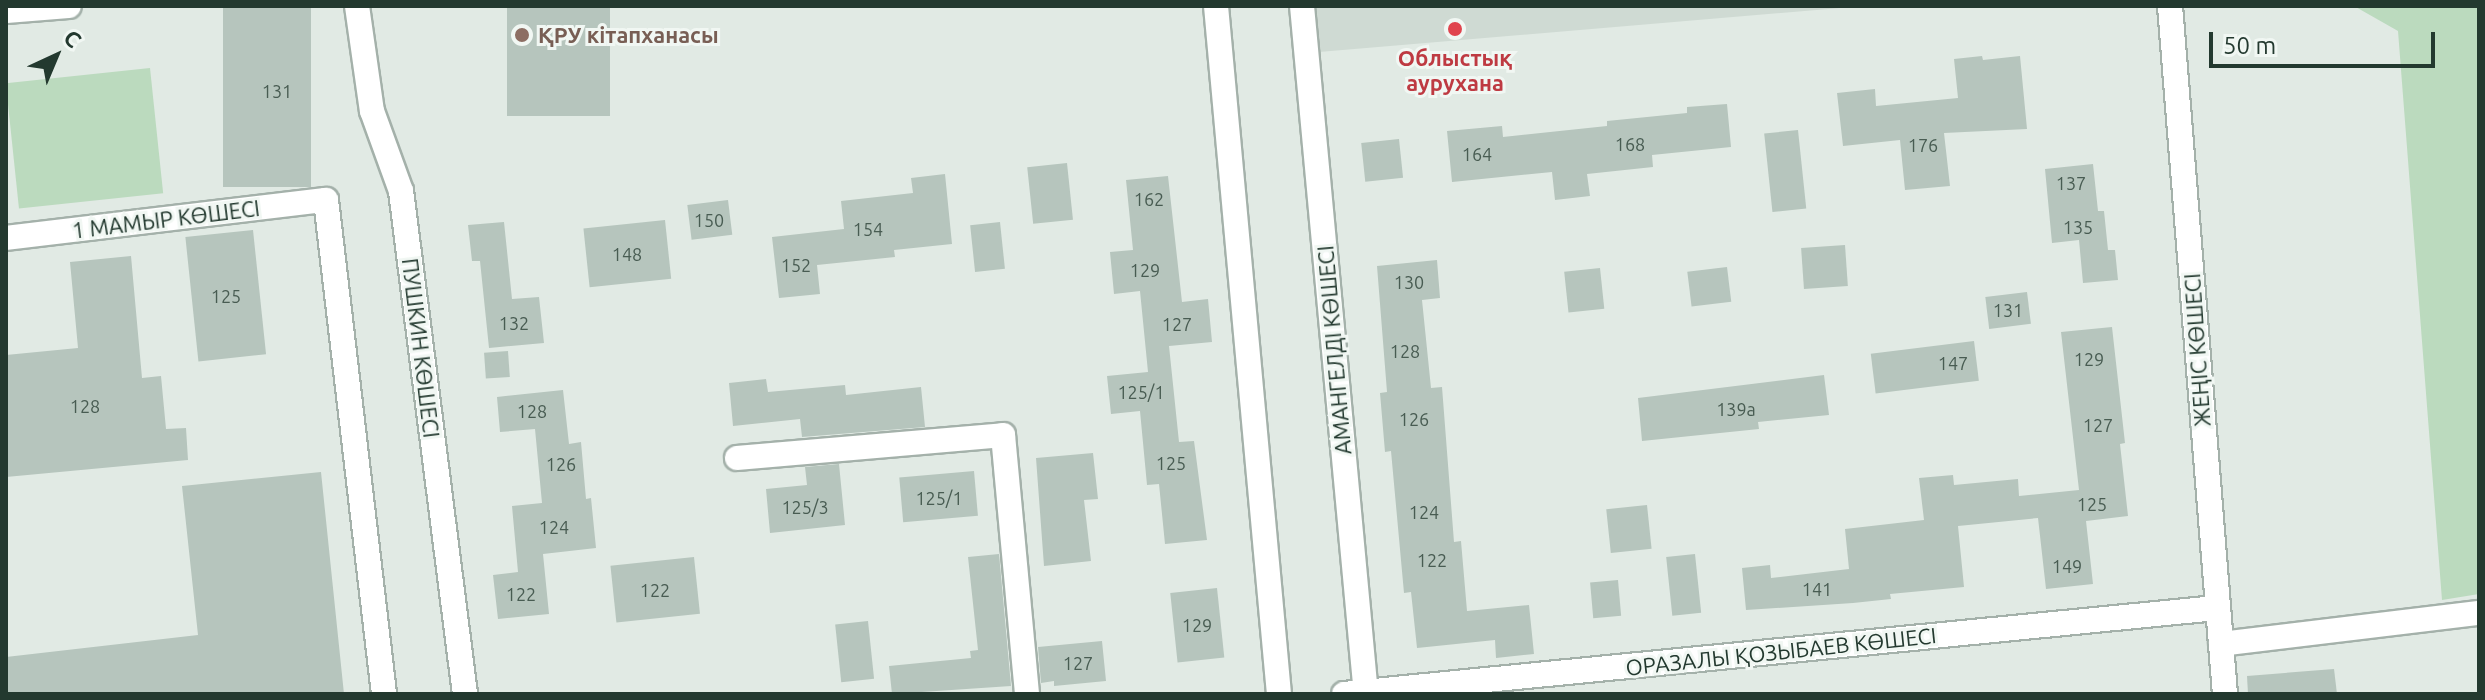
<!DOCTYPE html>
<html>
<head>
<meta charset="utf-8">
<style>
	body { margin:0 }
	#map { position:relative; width:2485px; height:700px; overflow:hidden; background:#e1eae4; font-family:Ubuntu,sans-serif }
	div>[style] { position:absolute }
	.built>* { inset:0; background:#cfdad3 }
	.green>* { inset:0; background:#bbdabe; transform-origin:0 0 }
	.building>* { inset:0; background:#b6c5bd; transform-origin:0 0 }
	.roads { filter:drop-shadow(2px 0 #a4b1aa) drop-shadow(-2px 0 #a4b1aa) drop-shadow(0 2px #a4b1aa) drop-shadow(0 -2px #a4b1aa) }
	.minor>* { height:24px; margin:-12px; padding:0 12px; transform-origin:12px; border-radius:12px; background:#fff }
	.tertiary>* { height:24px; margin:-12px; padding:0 12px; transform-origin:12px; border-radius:12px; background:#fff }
	.dots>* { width:22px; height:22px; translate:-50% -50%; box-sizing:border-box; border:4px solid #f1f7f3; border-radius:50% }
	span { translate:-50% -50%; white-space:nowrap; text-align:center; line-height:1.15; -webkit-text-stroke:6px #f1f7f3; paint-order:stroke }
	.number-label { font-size:18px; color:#485c52 }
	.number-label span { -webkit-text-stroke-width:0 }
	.education-label { font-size:22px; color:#785e54; font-weight:700 }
	.left { translate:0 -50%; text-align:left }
	.health-label { font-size:22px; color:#be3a42; font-weight:700 }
	.street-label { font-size:22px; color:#23392f }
	.frame { position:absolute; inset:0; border:8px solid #23392f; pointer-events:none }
	.north { position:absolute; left:16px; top:16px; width:80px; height:80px; -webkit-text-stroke:6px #f1f7f3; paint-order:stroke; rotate:44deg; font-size:22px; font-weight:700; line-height:32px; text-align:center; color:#23392f }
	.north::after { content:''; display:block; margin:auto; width:28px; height:36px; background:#23392f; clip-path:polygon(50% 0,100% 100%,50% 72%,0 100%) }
	.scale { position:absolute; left:2209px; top:32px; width:226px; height:36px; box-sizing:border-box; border:4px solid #23392f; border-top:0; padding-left:10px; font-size:24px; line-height:28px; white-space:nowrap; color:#23392f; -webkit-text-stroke:6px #f1f7f3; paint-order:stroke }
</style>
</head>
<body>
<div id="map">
	<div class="built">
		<div style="clip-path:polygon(1315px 6px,1864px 6px,1319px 52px)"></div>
	</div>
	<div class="green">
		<div style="clip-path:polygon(2354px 6px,2479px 6px,2479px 594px,2442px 600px,2398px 31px)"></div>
		<div style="left:150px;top:68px;width:126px;height:145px;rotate:84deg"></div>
	</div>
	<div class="building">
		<div style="left:223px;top:6px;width:88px;height:181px"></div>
		<div style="left:507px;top:6px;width:103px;height:110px"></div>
		<div style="clip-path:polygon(1982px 56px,1983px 60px,2020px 56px,2027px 129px,1944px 133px,1950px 186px,1905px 190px,1900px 140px,1843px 146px,1837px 93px,1875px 89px,1876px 106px,1958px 98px,1954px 59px)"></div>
		<div style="clip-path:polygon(1727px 104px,1731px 147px,1652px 155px,1653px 167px,1587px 174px,1590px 196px,1555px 200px,1552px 172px,1452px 182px,1447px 131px,1502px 126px,1503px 137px,1607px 126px,1607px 121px,1687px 113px,1687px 107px)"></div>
		<div style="left:1798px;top:130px;width:79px;height:34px;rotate:84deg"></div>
		<div style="left:1399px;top:139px;width:39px;height:38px;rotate:84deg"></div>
		<div style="left:1067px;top:163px;width:57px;height:40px;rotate:84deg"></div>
		<div style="clip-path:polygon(2093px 164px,2098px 211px,2104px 211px,2108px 250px,2115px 250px,2118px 280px,2083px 283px,2079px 240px,2052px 243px,2045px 169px)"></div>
		<div style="clip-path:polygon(945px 174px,952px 244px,894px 250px,895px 257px,817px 265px,820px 294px,779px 298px,772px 237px,844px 229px,841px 201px,913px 193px,911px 178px)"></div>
		<div style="clip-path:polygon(1168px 176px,1182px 302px,1208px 299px,1212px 342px,1169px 346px,1179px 442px,1194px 441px,1207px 540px,1165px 544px,1159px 484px,1147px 485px,1140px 411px,1111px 414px,1107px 376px,1148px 372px,1140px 291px,1114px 294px,1110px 252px,1133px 250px,1126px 180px)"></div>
		<div style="left:728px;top:200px;width:35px;height:41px;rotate:83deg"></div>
		<div style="left:665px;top:220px;width:59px;height:82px;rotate:84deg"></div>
		<div style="clip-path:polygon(504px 222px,512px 299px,539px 297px,544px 343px,489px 348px,480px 261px,472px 261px,468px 225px)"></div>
		<div style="left:1000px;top:222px;width:47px;height:30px;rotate:84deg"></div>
		<div style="left:253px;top:230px;width:125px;height:68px;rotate:84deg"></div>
		<div style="left:1845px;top:245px;width:41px;height:44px;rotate:86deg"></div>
		<div style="clip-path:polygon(131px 256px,142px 378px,161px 376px,166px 429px,186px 428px,188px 460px,6px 477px,6px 355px,78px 348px,70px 262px)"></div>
		<div style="clip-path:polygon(1437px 260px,1440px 298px,1422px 300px,1431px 388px,1442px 387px,1454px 542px,1461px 541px,1467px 611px,1529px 605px,1534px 654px,1496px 658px,1495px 640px,1417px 648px,1411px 592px,1404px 593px,1391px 451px,1385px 452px,1380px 393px,1387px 392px,1377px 266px)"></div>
		<div style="left:1727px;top:267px;width:35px;height:40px;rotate:83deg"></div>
		<div style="left:1600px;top:268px;width:41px;height:36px;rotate:84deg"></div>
		<div style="left:2027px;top:292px;width:32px;height:42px;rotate:83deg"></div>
		<div style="clip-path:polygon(2112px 327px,2125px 443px,2120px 444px,2128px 516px,2086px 521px,2093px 584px,2046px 589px,2038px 518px,1958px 526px,1964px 587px,1890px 594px,1891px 599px,1853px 603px,1746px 610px,1742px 568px,1770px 565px,1771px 578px,1849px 569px,1845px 529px,1924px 520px,1919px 478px,1953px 475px,1954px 485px,2018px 479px,2019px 496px,2079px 490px,2061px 332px)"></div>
		<div style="left:1974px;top:341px;width:40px;height:104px;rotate:83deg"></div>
		<div style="left:508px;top:351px;width:26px;height:24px;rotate:86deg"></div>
		<div style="clip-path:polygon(1824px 375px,1829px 415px,1758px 422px,1759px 429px,1642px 441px,1638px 398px)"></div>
		<div style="clip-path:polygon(766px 379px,768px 392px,845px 385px,846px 395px,921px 387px,925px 427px,802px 437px,800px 419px,733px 426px,729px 383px)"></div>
		<div style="clip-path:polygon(563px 390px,569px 444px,581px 442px,586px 499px,591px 498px,596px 548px,543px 554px,549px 614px,498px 619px,493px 575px,518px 572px,512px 506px,542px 503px,535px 429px,500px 432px,497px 397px)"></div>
		<div style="clip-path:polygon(1093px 453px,1098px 499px,1084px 500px,1091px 561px,1044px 566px,1036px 458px)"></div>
		<div style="clip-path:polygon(839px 464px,845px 525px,770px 533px,766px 489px,807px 485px,805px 467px)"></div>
		<div style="left:974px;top:471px;width:45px;height:75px;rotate:85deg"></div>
		<div style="clip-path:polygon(321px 472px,344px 694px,6px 694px,6px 657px,198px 635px,182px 486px)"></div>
		<div style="left:1647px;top:505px;width:44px;height:41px;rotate:84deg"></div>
		<div style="clip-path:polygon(999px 554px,1011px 686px,892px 694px,889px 666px,971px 658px,970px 651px,978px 650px,968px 557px)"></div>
		<div style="left:1695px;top:554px;width:59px;height:29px;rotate:84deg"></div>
		<div style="left:694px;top:557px;width:57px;height:84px;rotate:84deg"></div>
		<div style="left:1618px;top:580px;width:36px;height:28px;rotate:85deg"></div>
		<div style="left:1217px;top:588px;width:70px;height:47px;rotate:84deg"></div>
		<div style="left:868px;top:621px;width:58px;height:33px;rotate:84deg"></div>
		<div style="clip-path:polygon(1102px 641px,1106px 681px,1054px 686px,1054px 681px,1041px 683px,1038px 647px)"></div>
		<div style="clip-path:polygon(2334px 669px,2337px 694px,2248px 694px,2247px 676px)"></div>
	</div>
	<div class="roads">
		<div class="minor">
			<div style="left:357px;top:6px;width:106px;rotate:81.9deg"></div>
			<div style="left:372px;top:111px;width:85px;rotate:70.1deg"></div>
			<div style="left:401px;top:191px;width:507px;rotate:82.75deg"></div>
			<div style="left:1216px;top:6px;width:691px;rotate:84.77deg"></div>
			<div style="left:1302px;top:6px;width:691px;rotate:84.69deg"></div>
			<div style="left:6px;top:11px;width:63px;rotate:-4.5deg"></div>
			<div style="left:6px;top:238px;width:322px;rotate:-6.8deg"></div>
			<div style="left:326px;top:200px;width:497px;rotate:83.3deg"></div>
			<div style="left:737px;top:458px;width:267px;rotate:-4.9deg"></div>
			<div style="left:1003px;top:435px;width:260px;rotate:84.7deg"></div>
		</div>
		<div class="tertiary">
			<div style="left:2170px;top:6px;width:690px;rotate:85.43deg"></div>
			<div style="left:2221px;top:644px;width:260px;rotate:-6.9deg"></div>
			<div style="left:1344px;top:694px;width:877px;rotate:-5.63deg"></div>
		</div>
	</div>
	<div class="dots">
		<div style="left:1455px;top:29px;background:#e0444e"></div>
		<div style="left:522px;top:35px;background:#8d6e63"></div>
	</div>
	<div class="number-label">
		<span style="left:277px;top:91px">131</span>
		<span style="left:1630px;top:144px">168</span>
		<span style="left:1923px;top:145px">176</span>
		<span style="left:1477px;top:154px">164</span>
		<span style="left:2071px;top:183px">137</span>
		<span style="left:1149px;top:199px">162</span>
		<span style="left:709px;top:220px">150</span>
		<span style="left:2078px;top:227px">135</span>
		<span style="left:868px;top:229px">154</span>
		<span style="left:627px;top:254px">148</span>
		<span style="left:796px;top:265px">152</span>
		<span style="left:1145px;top:270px">129</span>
		<span style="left:1409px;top:282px">130</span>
		<span style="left:226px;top:296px">125</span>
		<span style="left:2008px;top:310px">131</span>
		<span style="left:514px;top:323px">132</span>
		<span style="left:1177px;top:324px">127</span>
		<span style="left:1405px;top:351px">128</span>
		<span style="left:2089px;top:359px">129</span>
		<span style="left:1953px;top:363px">147</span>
		<span style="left:1141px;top:392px">125/1</span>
		<span style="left:85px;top:406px">128</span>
		<span style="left:1736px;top:409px">139а</span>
		<span style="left:532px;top:411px">128</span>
		<span style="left:1414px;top:419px">126</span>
		<span style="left:2098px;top:425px">127</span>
		<span style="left:1171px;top:463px">125</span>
		<span style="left:561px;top:464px">126</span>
		<span style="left:939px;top:498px">125/1</span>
		<span style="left:2092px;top:504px">125</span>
		<span style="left:805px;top:507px">125/3</span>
		<span style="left:1424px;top:512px">124</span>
		<span style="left:554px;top:527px">124</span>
		<span style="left:1432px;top:560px">122</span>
		<span style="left:2067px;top:566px">149</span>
		<span style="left:1817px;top:589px">141</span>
		<span style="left:655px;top:590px">122</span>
		<span style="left:521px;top:594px">122</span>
		<span style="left:1197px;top:625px">129</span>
		<span style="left:1078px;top:663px">127</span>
	</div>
	<div class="education-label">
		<span class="left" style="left:538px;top:35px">ҚРУ кітапханасы</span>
	</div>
	<div class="health-label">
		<span style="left:1455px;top:70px">Облыстық<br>аурухана</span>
	</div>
	<div class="street-label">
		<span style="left:166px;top:219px;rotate:-7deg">1 МАМЫР КӨШЕСІ</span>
		<span style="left:421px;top:348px;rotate:83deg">ПУШКИН КӨШЕСІ</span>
		<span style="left:1334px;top:350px;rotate:-95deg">АМАНГЕЛДІ КӨШЕСІ</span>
		<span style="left:2197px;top:350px;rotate:-94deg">ЖЕҢІС КӨШЕСІ</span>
		<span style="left:1781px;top:651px;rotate:-6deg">ОРАЗАЛЫ ҚОЗЫБАЕВ КӨШЕСІ</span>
	</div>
	<div class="frame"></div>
	<div class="north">С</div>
	<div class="scale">50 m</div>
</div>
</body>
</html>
